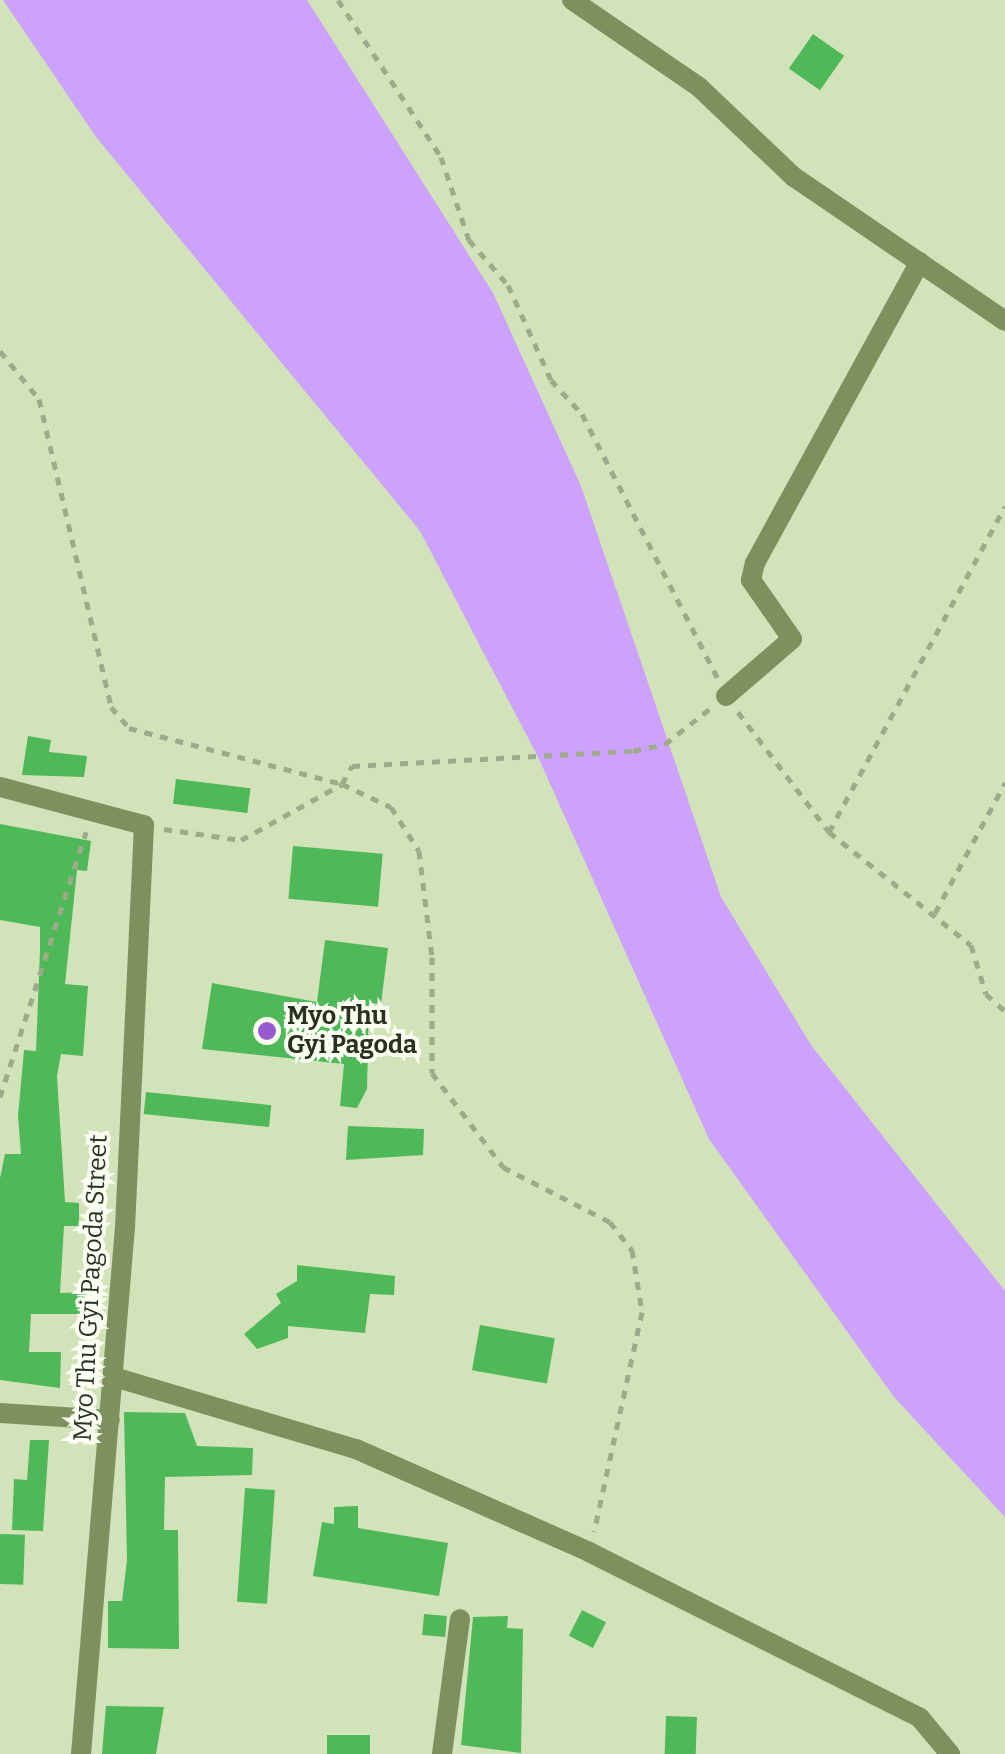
<!DOCTYPE html>
<html>
<head>
<meta charset="utf-8">
<style>
	body { margin:0 }
	#map { position:relative; width:1005px; height:1754px; overflow:hidden; background:#d2e3ba; font-family:Bitter,serif }
	div>[style] { position:absolute }
	.water>* { inset:0; background:#cca2fc }
	.building>* { inset:0; background:#4fb858; transform-origin:0 0 }
	.path>* { height:5px; margin-top:-2.5px; transform-origin:0; background:repeating-linear-gradient(90deg,#9dab8a 0 8px,transparent 0 16px) }
	.street>* { height:20px; margin:-10px; padding:0 10px; transform-origin:10px; border-radius:10px; background:#7e905e }
	.dots>* { width:28px; height:28px; translate:-50% -50%; box-sizing:border-box; border:5px solid #fafff2; border-radius:50% }
	span { translate:-50% -50%; white-space:nowrap; text-align:center; line-height:1.15; -webkit-text-stroke:8px #fafff2; paint-order:stroke }
	.poi-label { font-size:25px; color:#2a3121; font-weight:700 }
	.left { translate:0 -50%; text-align:left }
	.street-label { font-size:25px; color:#2a3121 }
</style>
</head>
<body>
<div id="map">
	<div class="water">
		<div style="clip-path:polygon(3px 0,307px 0,493px 293px,581px 486px,721px 897px,811px 1045px,1005px 1291px,1005px 1517px,894px 1397px,709px 1139px,539px 759px,420px 531px,96px 137px)"></div>
	</div>
	<div class="building">
		<div style="left:813px;top:34px;width:38px;height:42px;rotate:35deg"></div>
		<div style="clip-path:polygon(28px 736px,51px 740px,49px 752px,87px 756px,84px 777px,22px 775px)"></div>
		<div style="left:176px;top:779px;width:75px;height:25px;rotate:7deg"></div>
		<div style="clip-path:polygon(0 824px,91px 841px,87px 871px,77px 870px,65px 984px,88px 986px,83px 1056px,61px 1054px,57px 1076px,65px 1202px,79px 1203px,79px 1226px,64px 1226px,60px 1293px,87px 1292px,87px 1314px,31px 1314px,29px 1352px,61px 1352px,60px 1388px,0 1380px,0 1178px,5px 1154px,21px 1154px,18px 1116px,24px 1050px,36px 1051px,40px 950px,40px 927px,0 920px)"></div>
		<div style="left:293px;top:846px;width:90px;height:53px;rotate:5deg"></div>
		<div style="clip-path:polygon(325px 940px,388px 948px,381px 1004px,369px 1003px,367px 1089px,357px 1108px,340px 1106px,344px 1064px,202px 1049px,212px 983px,317px 1002px)"></div>
		<div style="left:146px;top:1092px;width:126px;height:22px;rotate:6deg"></div>
		<div style="clip-path:polygon(348px 1126px,424px 1129px,423px 1155px,346px 1160px)"></div>
		<div style="clip-path:polygon(297px 1265px,395px 1276px,394px 1295px,370px 1294px,365px 1333px,288px 1326px,288px 1338px,257px 1349px,244px 1334px,281px 1303px,276px 1294px,297px 1281px)"></div>
		<div style="left:480px;top:1325px;width:76px;height:46px;rotate:10deg"></div>
		<div style="clip-path:polygon(124px 1412px,185px 1413px,197px 1446px,253px 1448px,252px 1475px,165px 1477px,164px 1530px,178px 1530px,179px 1649px,108px 1648px,108px 1601px,122px 1601px,127px 1560px)"></div>
		<div style="clip-path:polygon(30px 1440px,49px 1440px,43px 1531px,12px 1530px,14px 1479px,27px 1480px)"></div>
		<div style="left:245px;top:1488px;width:30px;height:114px;rotate:4deg"></div>
		<div style="clip-path:polygon(358px 1506px,358px 1528px,448px 1543px,439px 1596px,313px 1576px,322px 1522px,334px 1524px,334px 1507px)"></div>
		<div style="left:0;top:1534px;width:25px;height:50px;rotate:2deg"></div>
		<div style="left:582px;top:1610px;width:27px;height:29px;rotate:27deg"></div>
		<div style="left:424px;top:1614px;width:23px;height:21px;rotate:5deg"></div>
		<div style="clip-path:polygon(508px 1616px,507px 1628px,523px 1629px,521px 1753px,461px 1745px,473px 1617px)"></div>
		<div style="clip-path:polygon(106px 1706px,164px 1707px,156px 1754px,102px 1754px)"></div>
		<div style="left:666px;top:1716px;width:31px;height:38px;rotate:2deg"></div>
		<div style="left:327px;top:1735px;width:43px;height:19px"></div>
	</div>
	<div class="path">
		<div style="left:338px;top:0;width:188px;rotate:56.7deg"></div>
		<div style="left:441px;top:157px;width:88px;rotate:71.4deg"></div>
		<div style="left:469px;top:240px;width:60px;rotate:49.1deg"></div>
		<div style="left:508px;top:285px;width:104px;rotate:65.6deg"></div>
		<div style="left:551px;top:380px;width:46px;rotate:47.6deg"></div>
		<div style="left:582px;top:414px;width:296px;rotate:62.8deg"></div>
		<div style="left:0;top:351px;width:62px;rotate:50.9deg"></div>
		<div style="left:39px;top:399px;width:316px;rotate:76.8deg"></div>
		<div style="left:111px;top:707px;width:28px;rotate:49deg"></div>
		<div style="left:129px;top:728px;width:220px;rotate:14.7deg"></div>
		<div style="left:342px;top:784px;width:54px;rotate:25.1deg"></div>
		<div style="left:391px;top:807px;width:52px;rotate:57.5deg"></div>
		<div style="left:419px;top:851px;width:107px;rotate:83deg"></div>
		<div style="left:432px;top:957px;width:116px;rotate:90deg"></div>
		<div style="left:432px;top:1073px;width:118px;rotate:52.9deg"></div>
		<div style="left:503px;top:1167px;width:120px;rotate:27.2deg"></div>
		<div style="left:610px;top:1222px;width:36px;rotate:52deg"></div>
		<div style="left:632px;top:1250px;width:63px;rotate:80.8deg"></div>
		<div style="left:642px;top:1312px;width:225px;rotate:102.3deg"></div>
		<div style="left:738px;top:712px;width:151px;rotate:52.8deg"></div>
		<div style="left:829px;top:832px;width:181px;rotate:38.5deg"></div>
		<div style="left:971px;top:945px;width:51px;rotate:73deg"></div>
		<div style="left:986px;top:994px;width:25px;rotate:42deg"></div>
		<div style="left:164px;top:829px;width:78px;rotate:8.1deg"></div>
		<div style="left:241px;top:840px;width:115px;rotate:-29deg"></div>
		<div style="left:342px;top:784px;width:21px;rotate:-61deg"></div>
		<div style="left:352px;top:766px;width:281px;rotate:-3.1deg"></div>
		<div style="left:633px;top:751px;width:33px;rotate:-12deg"></div>
		<div style="left:665px;top:744px;width:60px;rotate:-38.2deg"></div>
		<div style="left:829px;top:832px;width:370px;rotate:-61.6deg"></div>
		<div style="left:935px;top:913px;width:148px;rotate:-61.7deg"></div>
		<div style="left:0;top:1097px;width:279px;rotate:-72deg"></div>
	</div>
	<div class="street">
		<div style="left:572px;top:0;width:154px;rotate:34.4deg"></div>
		<div style="left:699px;top:87px;width:131px;rotate:43.5deg"></div>
		<div style="left:794px;top:177px;width:255px;rotate:34.3deg"></div>
		<div style="left:726px;top:696px;width:87px;rotate:-40.8deg"></div>
		<div style="left:792px;top:639px;width:72px;rotate:-124.8deg"></div>
		<div style="left:751px;top:580px;width:17px;rotate:-77deg"></div>
		<div style="left:755px;top:563px;width:343px;rotate:-61.3deg"></div>
		<div style="left:0;top:787px;width:149px;rotate:14.8deg"></div>
		<div style="left:144px;top:825px;width:402px;rotate:92.7deg"></div>
		<div style="left:125px;top:1227px;width:529px;rotate:94.77deg"></div>
		<div style="left:114px;top:1377px;width:252px;rotate:16.6deg"></div>
		<div style="left:356px;top:1449px;width:255px;rotate:23.8deg"></div>
		<div style="left:589px;top:1552px;width:370px;rotate:26.6deg"></div>
		<div style="left:920px;top:1718px;width:47px;rotate:50.2deg"></div>
		<div style="left:0;top:1413px;width:110px;rotate:3.6deg"></div>
		<div style="left:442px;top:1754px;width:136px;rotate:-82.4deg"></div>
	</div>
	<div class="dots">
		<div style="left:267px;top:1031px;background:#975ad1"></div>
	</div>
	<div class="poi-label">
		<span class="left" style="left:287px;top:1031px">Myo Thu<br>Gyi Pagoda</span>
	</div>
	<div class="street-label">
		<span style="left:91px;top:1288px;rotate:-87deg">Myo Thu Gyi Pagoda Street</span>
	</div>
</div>
</body>
</html>
